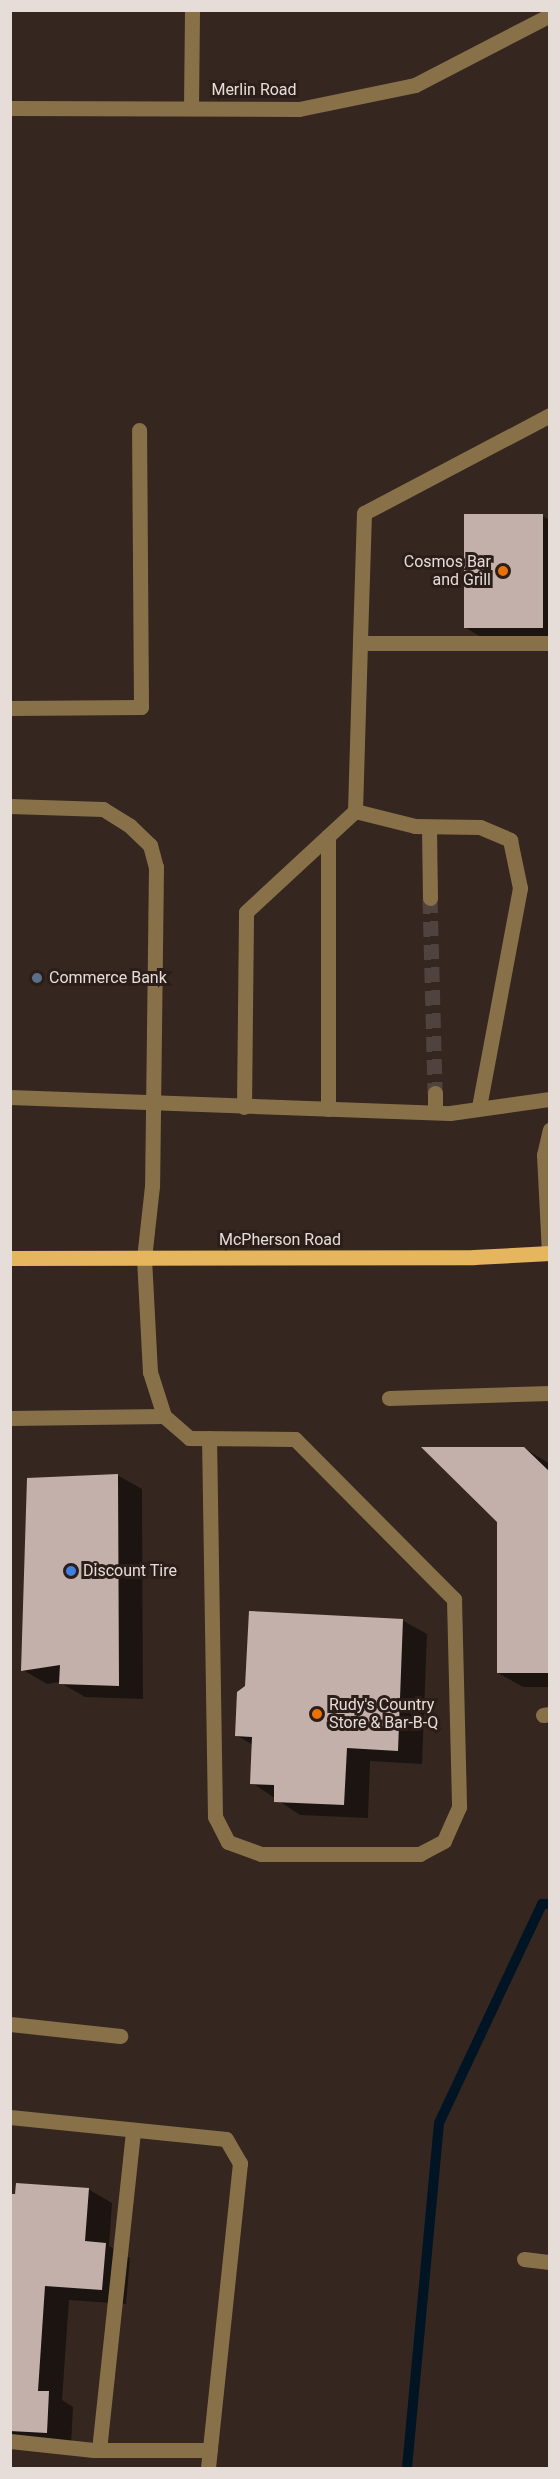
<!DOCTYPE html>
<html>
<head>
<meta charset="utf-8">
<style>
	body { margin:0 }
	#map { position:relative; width:560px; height:2479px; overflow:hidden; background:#352720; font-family:Roboto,sans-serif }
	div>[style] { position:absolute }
	.shadow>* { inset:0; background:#0007 }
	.stream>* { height:10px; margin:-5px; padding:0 5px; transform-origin:5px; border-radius:5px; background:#001424 }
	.building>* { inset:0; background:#c4b0aa; transform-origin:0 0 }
	.minor-tunnel>* { height:15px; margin-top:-7.5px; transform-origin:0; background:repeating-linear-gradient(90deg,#50423c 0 15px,transparent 0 23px) }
	.minor>* { height:15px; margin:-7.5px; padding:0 7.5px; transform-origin:7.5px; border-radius:7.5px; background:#887149 }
	.major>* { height:15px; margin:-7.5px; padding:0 7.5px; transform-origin:7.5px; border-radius:7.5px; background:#e6b65f }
	.dots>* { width:16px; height:16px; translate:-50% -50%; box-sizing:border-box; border:3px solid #2b1d17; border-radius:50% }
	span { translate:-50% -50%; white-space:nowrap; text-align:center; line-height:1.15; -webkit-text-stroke:6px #2b1d17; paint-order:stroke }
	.street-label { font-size:16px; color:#e6ddd8 }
	.poi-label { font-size:16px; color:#e6ddd8 }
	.right { translate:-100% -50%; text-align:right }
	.left { translate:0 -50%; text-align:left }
	.frame { position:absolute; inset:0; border:12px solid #e6ddd8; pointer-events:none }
</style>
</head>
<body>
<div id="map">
	<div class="shadow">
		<div style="clip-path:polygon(542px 516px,550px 520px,550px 640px,485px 639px,464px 627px)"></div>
		<div style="clip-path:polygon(524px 1448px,550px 1464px,550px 1687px,523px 1687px,498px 1673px,499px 1522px)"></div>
		<div style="clip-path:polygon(117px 1475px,142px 1489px,143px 1699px,85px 1697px,59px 1682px,47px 1684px,23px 1670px)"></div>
		<div style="clip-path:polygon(402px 1620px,427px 1634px,422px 1764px,370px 1761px,368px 1818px,300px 1815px,252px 1783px,253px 1745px,236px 1735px)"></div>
		<div style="clip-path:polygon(88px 2189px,112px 2203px,109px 2246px,130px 2258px,126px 2304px,69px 2300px,62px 2400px,73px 2407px,71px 2446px,10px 2442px,10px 2195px)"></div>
	</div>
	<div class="stream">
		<div style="left:407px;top:2468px;width:346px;rotate:-84.7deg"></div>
		<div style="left:439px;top:2123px;width:242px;rotate:-64.8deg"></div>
		<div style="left:542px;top:1904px;width:8px"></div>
	</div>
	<div class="building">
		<div style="left:464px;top:514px;width:79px;height:114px"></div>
		<div style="clip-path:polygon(421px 1447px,524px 1447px,550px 1472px,550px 1673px,497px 1673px,497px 1522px)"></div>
		<div style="clip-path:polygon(118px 1474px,119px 1686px,59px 1684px,60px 1665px,21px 1671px,27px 1478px)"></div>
		<div style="clip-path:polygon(249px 1611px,403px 1619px,398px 1751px,347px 1748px,344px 1805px,274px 1802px,274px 1785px,250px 1784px,252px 1737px,235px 1736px,237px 1692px,245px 1686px)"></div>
		<div style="clip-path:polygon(16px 2183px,89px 2188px,85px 2241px,106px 2243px,102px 2290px,45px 2286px,38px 2391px,49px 2391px,47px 2433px,10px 2431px,10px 2194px,15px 2194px)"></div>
	</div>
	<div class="minor-tunnel">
		<div style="left:430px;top:898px;width:195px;rotate:88.5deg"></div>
	</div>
	<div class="minor">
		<div style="left:191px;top:107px;width:97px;rotate:-89.4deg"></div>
		<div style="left:10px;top:108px;width:289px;rotate:0.2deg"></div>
		<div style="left:299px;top:109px;width:118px;rotate:-11.7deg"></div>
		<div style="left:415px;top:85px;width:152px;rotate:-27.4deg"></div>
		<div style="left:550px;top:415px;width:210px;rotate:152.2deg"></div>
		<div style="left:364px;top:513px;width:130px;rotate:91.8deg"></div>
		<div style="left:360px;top:643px;width:190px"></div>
		<div style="left:10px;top:708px;width:131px;rotate:-0.4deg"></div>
		<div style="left:141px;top:707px;width:277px;rotate:-90.4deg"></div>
		<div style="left:10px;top:806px;width:93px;rotate:1.8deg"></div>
		<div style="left:103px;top:809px;width:32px;rotate:32deg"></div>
		<div style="left:130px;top:826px;width:28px;rotate:44deg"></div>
		<div style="left:150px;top:845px;width:23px;rotate:75deg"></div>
		<div style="left:156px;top:867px;width:319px;rotate:90.7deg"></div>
		<div style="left:152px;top:1186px;width:72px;rotate:96.3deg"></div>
		<div style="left:144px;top:1258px;width:114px;rotate:87deg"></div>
		<div style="left:150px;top:1372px;width:46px;rotate:72.3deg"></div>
		<div style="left:164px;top:1416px;width:33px;rotate:41deg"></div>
		<div style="left:189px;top:1438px;width:106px;rotate:0.5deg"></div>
		<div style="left:295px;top:1439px;width:226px;rotate:45.2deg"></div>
		<div style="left:454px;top:1599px;width:208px;rotate:88.6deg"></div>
		<div style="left:459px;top:1807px;width:37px;rotate:114deg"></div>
		<div style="left:444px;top:1841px;width:27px;rotate:152deg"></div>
		<div style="left:420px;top:1854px;width:159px;rotate:180deg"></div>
		<div style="left:261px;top:1854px;width:35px;rotate:-160deg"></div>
		<div style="left:228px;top:1842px;width:28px;rotate:-117deg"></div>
		<div style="left:215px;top:1817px;width:379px;rotate:-90.9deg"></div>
		<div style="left:355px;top:811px;width:62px;rotate:14deg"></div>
		<div style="left:415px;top:826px;width:65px;rotate:0.9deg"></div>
		<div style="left:480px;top:827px;width:33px;rotate:23deg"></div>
		<div style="left:510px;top:840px;width:49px;rotate:78.2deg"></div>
		<div style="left:520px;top:888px;width:224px;rotate:100.6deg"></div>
		<div style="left:429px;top:827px;width:71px;rotate:89.2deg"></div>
		<div style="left:435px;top:1093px;width:19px;rotate:90deg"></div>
		<div style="left:10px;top:1097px;width:440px;rotate:2.1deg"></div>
		<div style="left:450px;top:1113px;width:101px;rotate:-8deg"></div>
		<div style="left:244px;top:1107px;width:195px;rotate:-89.4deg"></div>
		<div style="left:246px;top:912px;width:149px;rotate:-42.8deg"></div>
		<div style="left:355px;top:811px;width:168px;rotate:-88.3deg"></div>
		<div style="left:328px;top:1109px;width:273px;rotate:-90deg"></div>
		<div style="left:549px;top:1253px;width:98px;rotate:-92.9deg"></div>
		<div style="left:544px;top:1155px;width:26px;rotate:-77deg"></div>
		<div style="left:389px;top:1398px;width:161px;rotate:-1.8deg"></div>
		<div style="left:10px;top:1418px;width:154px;rotate:-0.7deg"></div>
		<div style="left:543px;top:1715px;width:7px;rotate:-8deg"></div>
		<div style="left:10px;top:2024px;width:111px;rotate:6.2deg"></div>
		<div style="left:10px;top:2117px;width:217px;rotate:5.8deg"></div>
		<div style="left:226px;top:2139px;width:28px;rotate:60deg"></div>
		<div style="left:240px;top:2163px;width:307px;rotate:96deg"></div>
		<div style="left:524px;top:2259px;width:26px;rotate:7deg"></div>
		<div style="left:10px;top:2441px;width:84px;rotate:6.1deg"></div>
		<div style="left:94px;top:2450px;width:116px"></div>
		<div style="left:99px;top:2450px;width:322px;rotate:-83.9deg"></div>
	</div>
	<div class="major">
		<div style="left:10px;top:1258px;width:464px;rotate:-0.1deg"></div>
		<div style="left:474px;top:1257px;width:76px;rotate:-3deg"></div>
	</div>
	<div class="dots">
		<div style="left:503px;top:571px;background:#e8710a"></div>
		<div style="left:37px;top:978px;background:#5c6f8a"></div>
		<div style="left:71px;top:1571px;background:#3f7fe0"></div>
		<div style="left:317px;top:1714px;background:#e8710a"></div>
	</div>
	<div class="street-label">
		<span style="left:254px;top:90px">Merlin Road</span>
		<span style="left:280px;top:1240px">McPherson Road</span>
	</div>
	<div class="poi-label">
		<span class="right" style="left:491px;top:571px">Cosmos Bar<br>and Grill</span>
		<span class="left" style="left:49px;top:978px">Commerce Bank</span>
		<span class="left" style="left:83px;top:1571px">Discount Tire</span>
		<span class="left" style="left:329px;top:1714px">Rudy's Country<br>Store &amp; Bar-B-Q</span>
	</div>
	<div class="frame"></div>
</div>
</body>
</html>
